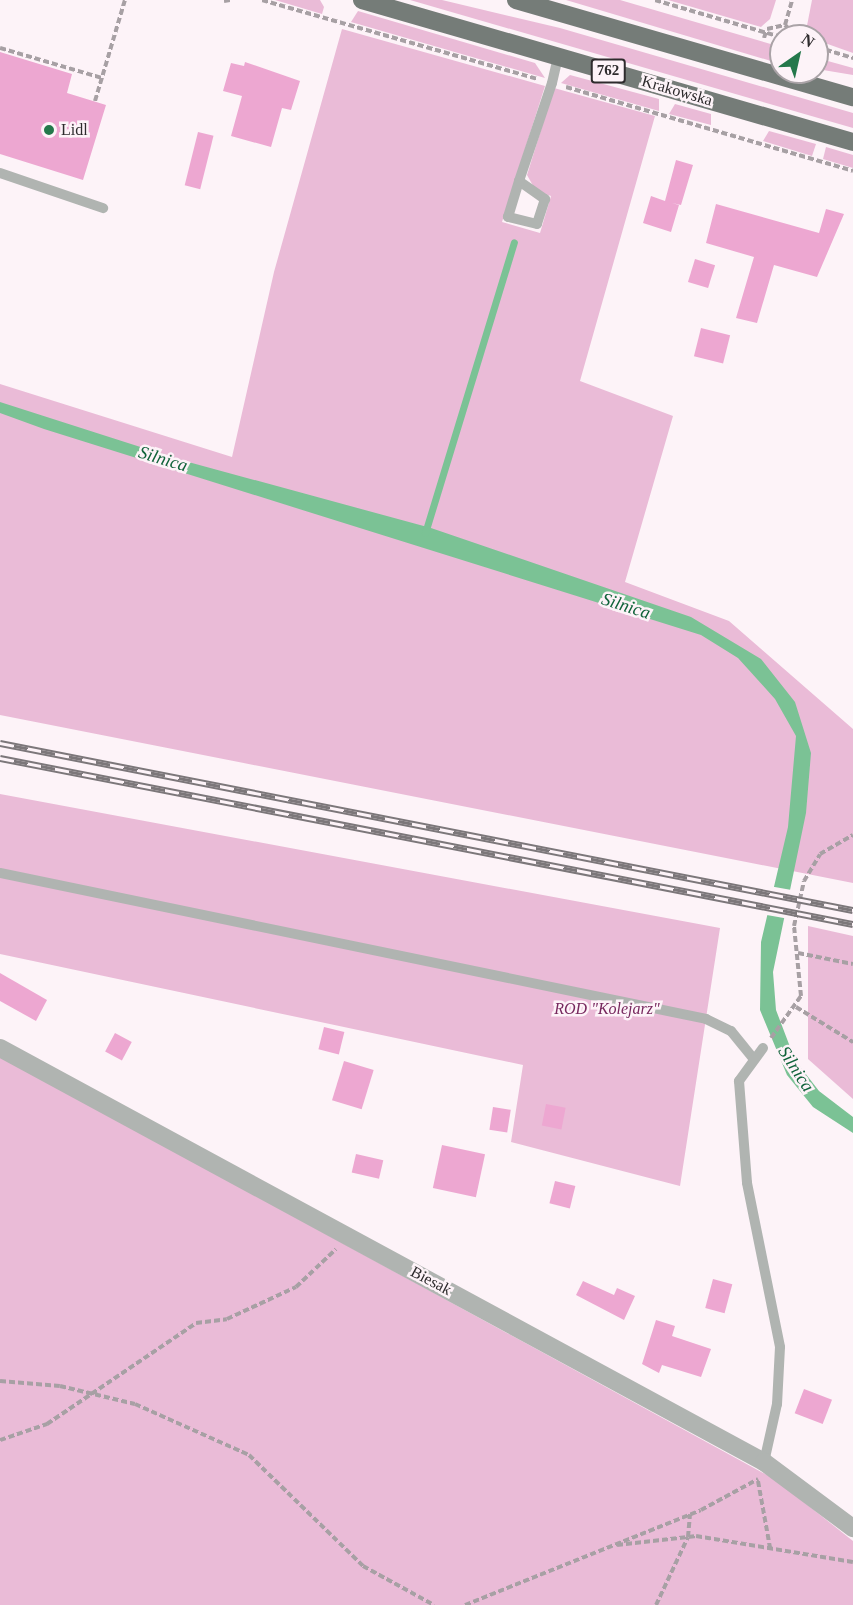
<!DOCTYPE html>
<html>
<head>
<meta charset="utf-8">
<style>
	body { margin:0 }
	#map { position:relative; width:853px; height:1605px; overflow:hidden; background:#fdf3f8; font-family:"Times New Roman",serif }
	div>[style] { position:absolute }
	.green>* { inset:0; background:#eabbd7 }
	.water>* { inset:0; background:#7bc295 }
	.pier>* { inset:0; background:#fdf3f8; transform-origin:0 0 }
	.stream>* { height:7px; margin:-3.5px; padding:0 3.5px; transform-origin:3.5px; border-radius:3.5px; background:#7bc295 }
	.building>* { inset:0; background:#eda7d1; transform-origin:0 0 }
	.path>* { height:4px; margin-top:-2px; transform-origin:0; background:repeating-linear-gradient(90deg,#a7a0a4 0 6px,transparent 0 9px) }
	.lane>* { height:10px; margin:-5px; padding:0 5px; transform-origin:5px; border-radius:5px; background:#b0b4b1 }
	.street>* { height:18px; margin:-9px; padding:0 9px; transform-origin:9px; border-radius:9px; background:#b0b4b1 }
	.primary>* { height:18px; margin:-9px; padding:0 9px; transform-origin:9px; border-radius:9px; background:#757c78 }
	.rail>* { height:7px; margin-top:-3.5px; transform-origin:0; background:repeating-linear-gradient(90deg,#fdf3f8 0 14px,#7c777a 0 28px); box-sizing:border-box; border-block:2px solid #7c777a }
	.dots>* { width:16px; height:16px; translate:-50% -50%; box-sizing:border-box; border:3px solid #fdf3f8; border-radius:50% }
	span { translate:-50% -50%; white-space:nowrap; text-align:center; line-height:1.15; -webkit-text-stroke:5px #fdf3f8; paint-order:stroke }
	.shield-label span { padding:2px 4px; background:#fdf3f8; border:2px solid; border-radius:4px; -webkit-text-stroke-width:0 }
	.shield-label { font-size:15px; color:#2e2b2d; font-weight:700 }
	.street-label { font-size:16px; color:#2e2b2d }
	.poi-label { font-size:16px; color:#2e2b2d }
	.left { translate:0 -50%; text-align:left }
	.park-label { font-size:16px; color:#77285e; font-style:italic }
	.water-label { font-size:18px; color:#10633a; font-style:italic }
	.north { position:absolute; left:769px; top:24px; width:60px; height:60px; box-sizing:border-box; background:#fdf3f8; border:2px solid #aaa3a7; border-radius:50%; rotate:34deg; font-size:16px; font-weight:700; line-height:24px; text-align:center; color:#2e2b2d }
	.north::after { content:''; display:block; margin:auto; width:21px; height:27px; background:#24784b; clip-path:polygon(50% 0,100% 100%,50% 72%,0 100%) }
</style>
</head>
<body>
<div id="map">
	<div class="green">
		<div style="clip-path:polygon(275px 0,320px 0,324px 7px,322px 14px)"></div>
		<div style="clip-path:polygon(410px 0,442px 0,560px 28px,853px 113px,853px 128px)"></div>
		<div style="clip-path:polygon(566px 0,620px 0,781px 47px,781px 64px)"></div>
		<div style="clip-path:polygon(668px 0,776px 0,770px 19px,761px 27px)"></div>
		<div style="clip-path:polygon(812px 0,853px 0,853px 53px,805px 36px)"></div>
		<div style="clip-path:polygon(358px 11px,535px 63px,545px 78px,351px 22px)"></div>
		<div style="clip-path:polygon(342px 29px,545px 86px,502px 222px,540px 233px,551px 196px,536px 191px,527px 175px,554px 88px,655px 116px,580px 381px,673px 416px,625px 582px,729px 621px,853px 729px,853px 883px,0 715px,0 384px,232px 457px,274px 272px)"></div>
		<div style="clip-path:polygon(817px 58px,853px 68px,853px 75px,817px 69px)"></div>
		<div style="clip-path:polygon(570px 75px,659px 99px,659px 111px,561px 83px)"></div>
		<div style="clip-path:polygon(675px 104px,711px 114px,711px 125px,669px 114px)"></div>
		<div style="clip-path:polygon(769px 131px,816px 144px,812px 156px,763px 141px)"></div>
		<div style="clip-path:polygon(826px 147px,853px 155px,853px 168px,823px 159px)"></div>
		<div style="clip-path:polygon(0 794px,720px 928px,680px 1186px,511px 1142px,523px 1065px,0 954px)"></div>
		<div style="clip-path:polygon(808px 926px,853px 936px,853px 1099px,808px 1059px)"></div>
		<div style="clip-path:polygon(0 1056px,776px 1480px,853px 1541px,853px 1605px,0 1605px)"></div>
	</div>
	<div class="water">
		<div style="clip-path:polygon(0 402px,181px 460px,431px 528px,691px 617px,761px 659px,795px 702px,811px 753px,806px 813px,773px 972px,776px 1010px,795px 1060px,819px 1091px,853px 1117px,853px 1133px,813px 1107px,787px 1075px,760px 1010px,761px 942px,788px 827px,796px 736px,775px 699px,738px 658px,701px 635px,44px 429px,0 413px)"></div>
	</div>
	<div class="pier">
		<div style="left:769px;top:886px;width:23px;height:29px;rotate:10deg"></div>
	</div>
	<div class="stream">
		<div style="left:425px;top:533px;width:304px;rotate:-73deg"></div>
	</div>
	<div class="building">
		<div style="clip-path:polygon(0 52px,72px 74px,67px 93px,106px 105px,83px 180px,0 154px)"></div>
		<div style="clip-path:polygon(245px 62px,300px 81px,291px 110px,282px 108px,271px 147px,231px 136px,242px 96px,223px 91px,231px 63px,244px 66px)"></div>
		<div style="left:198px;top:132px;width:16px;height:55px;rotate:14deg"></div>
		<div style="clip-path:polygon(676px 160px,693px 165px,681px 205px,672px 203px,679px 205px,671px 232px,643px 223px,651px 196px,665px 201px)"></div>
		<div style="clip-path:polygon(716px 204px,819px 233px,826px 209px,844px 214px,817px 277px,774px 265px,757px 323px,736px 318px,754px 257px,706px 243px)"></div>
		<div style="left:695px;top:259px;width:21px;height:24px;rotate:17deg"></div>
		<div style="left:701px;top:328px;width:30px;height:29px;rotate:14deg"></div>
		<div style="clip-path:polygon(0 973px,47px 1000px,36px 1021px,0 1001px)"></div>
		<div style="left:324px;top:1027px;width:21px;height:23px;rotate:14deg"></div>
		<div style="left:115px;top:1033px;width:19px;height:21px;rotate:28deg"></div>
		<div style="left:344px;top:1061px;width:31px;height:41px;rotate:17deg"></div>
		<div style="left:546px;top:1104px;width:20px;height:22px;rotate:11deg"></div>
		<div style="left:493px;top:1107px;width:18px;height:23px;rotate:9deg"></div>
		<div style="left:442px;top:1145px;width:44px;height:44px;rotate:12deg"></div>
		<div style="left:356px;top:1154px;width:28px;height:19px;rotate:13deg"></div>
		<div style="left:555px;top:1181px;width:21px;height:23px;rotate:14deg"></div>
		<div style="left:713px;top:1279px;width:20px;height:30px;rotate:15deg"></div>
		<div style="clip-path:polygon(583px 1281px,614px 1295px,617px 1288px,635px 1296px,624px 1320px,576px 1295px)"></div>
		<div style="clip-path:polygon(656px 1320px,675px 1326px,672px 1336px,711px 1349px,701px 1377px,662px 1365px,659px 1373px,642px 1364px)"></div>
		<div style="left:804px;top:1389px;width:30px;height:26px;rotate:21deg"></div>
	</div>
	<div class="path">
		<div style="left:262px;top:0;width:287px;rotate:16deg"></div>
		<div style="left:655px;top:0;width:131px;rotate:16.4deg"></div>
		<div style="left:224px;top:1px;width:6px;rotate:-9deg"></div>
		<div style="left:785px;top:25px;width:26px;rotate:-74deg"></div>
		<div style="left:785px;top:25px;width:16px;rotate:45deg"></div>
		<div style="left:764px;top:38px;width:9px;rotate:-72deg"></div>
		<div style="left:767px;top:29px;width:18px;rotate:-13deg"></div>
		<div style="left:817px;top:47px;width:38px;rotate:17deg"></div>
		<div style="left:0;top:48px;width:106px;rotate:16.4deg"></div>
		<div style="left:566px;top:87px;width:299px;rotate:16.3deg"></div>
		<div style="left:95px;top:101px;width:105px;rotate:-73.5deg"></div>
		<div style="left:798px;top:953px;width:56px;rotate:11.3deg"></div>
		<div style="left:796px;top:1007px;width:67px;rotate:31.6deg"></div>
		<div style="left:771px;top:1038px;width:52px;rotate:-54.5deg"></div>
		<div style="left:801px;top:996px;width:70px;rotate:-95.7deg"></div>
		<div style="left:794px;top:926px;width:46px;rotate:-77.5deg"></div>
		<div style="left:804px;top:881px;width:31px;rotate:-59deg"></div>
		<div style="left:820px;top:854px;width:38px;rotate:-30deg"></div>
		<div style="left:0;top:1381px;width:60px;rotate:4.8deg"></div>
		<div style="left:60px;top:1386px;width:77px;rotate:13.5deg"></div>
		<div style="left:135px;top:1404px;width:125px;rotate:24.1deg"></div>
		<div style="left:249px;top:1455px;width:159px;rotate:44.2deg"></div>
		<div style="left:363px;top:1566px;width:81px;rotate:28.8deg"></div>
		<div style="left:0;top:1440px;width:50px;rotate:-18.8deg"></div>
		<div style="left:47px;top:1424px;width:180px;rotate:-34.1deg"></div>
		<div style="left:196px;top:1323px;width:31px;rotate:-7deg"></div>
		<div style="left:227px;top:1319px;width:76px;rotate:-24.9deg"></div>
		<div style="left:296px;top:1287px;width:55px;rotate:-43.5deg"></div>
		<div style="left:758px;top:1481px;width:68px;rotate:79.8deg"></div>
		<div style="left:617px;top:1545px;width:80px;rotate:-6.5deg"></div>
		<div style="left:696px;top:1536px;width:159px;rotate:9.4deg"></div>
		<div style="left:465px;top:1605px;width:254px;rotate:-21.9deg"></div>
		<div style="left:701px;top:1510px;width:65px;rotate:-28.5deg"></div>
		<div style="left:656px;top:1605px;width:75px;rotate:-64.8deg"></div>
		<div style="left:688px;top:1537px;width:23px;rotate:-85deg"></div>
	</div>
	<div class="lane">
		<div style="left:0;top:173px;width:109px;rotate:18.8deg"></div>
		<div style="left:519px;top:181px;width:32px;rotate:35deg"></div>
		<div style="left:545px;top:199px;width:26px;rotate:108deg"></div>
		<div style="left:537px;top:224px;width:30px;rotate:-166deg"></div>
		<div style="left:508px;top:217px;width:38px;rotate:-73deg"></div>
		<div style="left:519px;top:181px;width:103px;rotate:-71.4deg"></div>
		<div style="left:552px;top:83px;width:27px;rotate:-77deg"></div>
		<div style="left:0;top:873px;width:721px;rotate:11.68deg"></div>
		<div style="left:706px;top:1019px;width:28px;rotate:26deg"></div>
		<div style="left:731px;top:1031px;width:36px;rotate:51deg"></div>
		<div style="left:763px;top:1048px;width:41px;rotate:126deg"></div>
		<div style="left:739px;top:1081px;width:102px;rotate:85.5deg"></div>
		<div style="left:747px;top:1183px;width:167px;rotate:78.6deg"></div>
		<div style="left:780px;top:1347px;width:57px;rotate:93deg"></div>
		<div style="left:777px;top:1404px;width:59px;rotate:102.6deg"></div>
	</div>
	<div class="street">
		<div style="left:0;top:1048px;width:869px;rotate:28.45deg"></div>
		<div style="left:764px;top:1462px;width:111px;rotate:36.6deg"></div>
	</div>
	<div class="primary">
		<div style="left:362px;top:0;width:511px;rotate:16.13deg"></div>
		<div style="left:516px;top:0;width:351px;rotate:16.1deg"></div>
	</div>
	<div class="rail">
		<div style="left:0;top:743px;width:869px;rotate:11.08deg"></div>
		<div style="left:0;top:758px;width:869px;rotate:11.01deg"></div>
	</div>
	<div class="dots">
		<div style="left:49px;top:130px;background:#24784b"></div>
	</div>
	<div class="shield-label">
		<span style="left:608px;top:71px">762</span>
	</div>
	<div class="street-label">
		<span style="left:677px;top:91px;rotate:16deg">Krakowska</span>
		<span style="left:431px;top:1281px;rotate:28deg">Biesak</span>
	</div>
	<div class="poi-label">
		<span class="left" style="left:61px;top:130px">Lidl</span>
	</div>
	<div class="park-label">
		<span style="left:607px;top:1009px">ROD "Kolejarz"</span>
	</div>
	<div class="water-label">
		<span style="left:163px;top:459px;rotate:17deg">Silnica</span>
		<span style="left:626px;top:606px;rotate:18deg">Silnica</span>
		<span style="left:796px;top:1069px;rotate:57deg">Silnica</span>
	</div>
	<div class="north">N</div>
</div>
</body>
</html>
